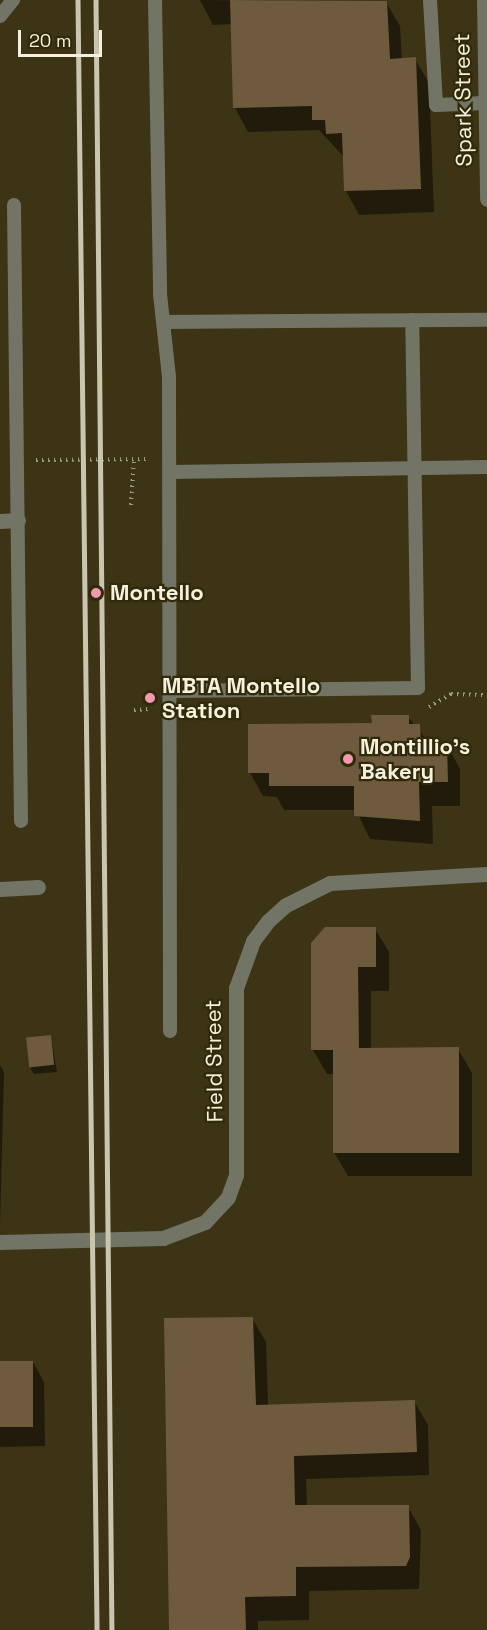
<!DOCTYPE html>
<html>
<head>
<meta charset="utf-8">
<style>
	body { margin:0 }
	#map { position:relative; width:487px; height:1630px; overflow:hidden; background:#3c3414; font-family:"Space Grotesk",sans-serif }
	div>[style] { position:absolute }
	.shadow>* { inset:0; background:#0007 }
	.building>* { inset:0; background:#6e5b3e; transform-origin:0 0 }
	.path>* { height:4px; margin-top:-2px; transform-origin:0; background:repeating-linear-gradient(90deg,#a09b82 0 1.5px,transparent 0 6px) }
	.service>* { height:14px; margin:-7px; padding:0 7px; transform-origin:7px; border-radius:7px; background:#727466 }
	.minor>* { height:15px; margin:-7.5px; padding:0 7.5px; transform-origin:7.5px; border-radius:7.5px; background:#727466 }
	.tertiary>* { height:15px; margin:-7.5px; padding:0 7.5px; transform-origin:7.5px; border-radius:7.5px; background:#727466 }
	.rail>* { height:4.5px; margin:-2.25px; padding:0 2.25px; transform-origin:2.25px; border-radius:2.25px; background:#cac5af }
	.dots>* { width:16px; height:16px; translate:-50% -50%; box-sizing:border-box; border:3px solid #312a09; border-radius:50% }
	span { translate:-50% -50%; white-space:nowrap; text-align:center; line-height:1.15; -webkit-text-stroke:4.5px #312a09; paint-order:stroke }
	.street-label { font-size:22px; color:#f5f1de }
	.poi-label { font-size:22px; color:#f5f1de; font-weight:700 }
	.left { translate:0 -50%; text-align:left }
	.scale { position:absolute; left:18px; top:30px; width:84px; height:27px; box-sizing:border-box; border:3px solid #f5f1de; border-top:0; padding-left:8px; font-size:18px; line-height:21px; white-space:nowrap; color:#f5f1de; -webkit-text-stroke:4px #312a09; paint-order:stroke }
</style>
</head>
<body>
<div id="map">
	<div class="shadow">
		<div style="clip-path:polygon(200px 0,386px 2px,400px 26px,402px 60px,415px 59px,429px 83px,434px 212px,359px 215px,346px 191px,344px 157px,319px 130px,248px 132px,235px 108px,233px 24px,213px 25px)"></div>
		<div style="clip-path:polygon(408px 717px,431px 745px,447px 745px,460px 769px,460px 806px,432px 806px,433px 844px,370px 839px,356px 810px,284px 810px,277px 797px,263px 796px,250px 773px)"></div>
		<div style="clip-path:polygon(375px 929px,389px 952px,389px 991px,371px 991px,371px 1049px,458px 1049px,472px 1073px,472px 1176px,348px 1176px,334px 1152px,334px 1074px,327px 1074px,313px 1050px)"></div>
		<div style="clip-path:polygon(51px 1037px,57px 1072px,34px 1074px,29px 1066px)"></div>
		<div style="clip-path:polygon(0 1065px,4px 1072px,0 1225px)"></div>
		<div style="clip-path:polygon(252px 1318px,266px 1342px,268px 1406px,414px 1401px,428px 1425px,429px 1475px,306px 1479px,307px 1506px,408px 1507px,421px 1530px,419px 1589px,309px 1591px,309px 1620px,258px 1621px,258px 1630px,171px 1630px)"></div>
		<div style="clip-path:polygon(33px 1362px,44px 1382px,45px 1446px,0 1447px,0 1363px)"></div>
	</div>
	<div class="building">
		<div style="clip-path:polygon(230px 0,387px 1px,390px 59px,416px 57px,421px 189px,344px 191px,342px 133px,326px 134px,325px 120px,312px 120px,312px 106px,233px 108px)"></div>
		<div style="clip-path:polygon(371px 715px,409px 715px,409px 724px,420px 724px,421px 744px,447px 744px,448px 782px,419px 782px,420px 821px,354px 816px,354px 786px,269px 786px,269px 773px,248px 773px,248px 724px,372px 723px)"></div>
		<div style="clip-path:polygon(325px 927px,376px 927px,376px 967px,358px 967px,359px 1048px,459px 1047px,459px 1153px,333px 1153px,333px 1050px,311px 1050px,311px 943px)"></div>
		<div style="left:51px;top:1035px;width:30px;height:25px;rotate:84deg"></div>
		<div style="clip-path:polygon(253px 1317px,256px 1405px,415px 1400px,417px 1452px,294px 1456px,295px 1505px,409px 1505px,410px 1557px,406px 1566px,296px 1567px,296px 1596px,245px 1597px,246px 1630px,169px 1630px,164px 1318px)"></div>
		<div style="left:0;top:1361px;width:33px;height:66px"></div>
	</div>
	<div class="path">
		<div style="left:36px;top:460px;width:112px;rotate:-0.5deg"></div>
		<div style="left:131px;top:505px;width:45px;rotate:-86.2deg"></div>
		<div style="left:429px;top:707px;width:26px;rotate:-31deg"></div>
		<div style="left:451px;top:694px;width:36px;rotate:2deg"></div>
		<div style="left:134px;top:710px;width:14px;rotate:-4deg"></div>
	</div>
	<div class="service">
		<div style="left:155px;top:0;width:294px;rotate:89deg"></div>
		<div style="left:160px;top:294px;width:83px;rotate:83.8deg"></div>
		<div style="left:169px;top:377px;width:654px;rotate:89.91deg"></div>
		<div style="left:430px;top:0;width:105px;rotate:86.7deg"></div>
		<div style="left:436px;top:105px;width:49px;rotate:-2.3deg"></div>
		<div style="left:0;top:16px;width:21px;rotate:-51deg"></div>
		<div style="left:14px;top:205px;width:616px;rotate:89.35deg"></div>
		<div style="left:163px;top:322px;width:324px;rotate:-0.4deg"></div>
		<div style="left:170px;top:472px;width:317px;rotate:-0.9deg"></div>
		<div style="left:171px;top:691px;width:247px;rotate:-0.7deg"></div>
		<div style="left:418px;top:688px;width:368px;rotate:-90.9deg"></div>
	</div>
	<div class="minor">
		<div style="left:484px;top:0;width:199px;rotate:89.1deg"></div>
		<div style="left:0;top:521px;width:18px;rotate:-3deg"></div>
		<div style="left:0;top:889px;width:38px;rotate:-3deg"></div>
	</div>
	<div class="tertiary">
		<div style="left:0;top:1242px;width:163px;rotate:-1.4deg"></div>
		<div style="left:163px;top:1238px;width:45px;rotate:-20.9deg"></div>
		<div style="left:205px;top:1222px;width:34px;rotate:-47deg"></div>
		<div style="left:228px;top:1197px;width:23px;rotate:-70deg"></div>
		<div style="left:236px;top:1175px;width:187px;rotate:-90deg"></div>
		<div style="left:236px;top:988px;width:50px;rotate:-70.1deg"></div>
		<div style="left:253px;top:941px;width:25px;rotate:-53deg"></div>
		<div style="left:268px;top:921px;width:24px;rotate:-42deg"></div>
		<div style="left:286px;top:905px;width:49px;rotate:-26.6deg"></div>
		<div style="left:330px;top:883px;width:157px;rotate:-3.3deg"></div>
	</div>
	<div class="rail">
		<div style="left:78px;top:0;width:1630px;rotate:89.33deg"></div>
		<div style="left:96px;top:0;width:1630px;rotate:89.44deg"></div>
	</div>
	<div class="dots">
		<div style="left:96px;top:593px;background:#f19ab2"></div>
		<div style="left:150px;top:698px;background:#f19ab2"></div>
		<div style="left:348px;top:759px;background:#f19ab2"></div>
	</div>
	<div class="street-label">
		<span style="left:463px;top:100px;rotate:-91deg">Spark Street</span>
		<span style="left:214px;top:1061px;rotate:-91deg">Field Street</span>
	</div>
	<div class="poi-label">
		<span class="left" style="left:110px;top:593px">Montello</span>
		<span class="left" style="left:162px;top:698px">MBTA Montello<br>Station</span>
		<span class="left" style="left:360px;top:759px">Montillio's<br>Bakery</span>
	</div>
	<div class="scale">20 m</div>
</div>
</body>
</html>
